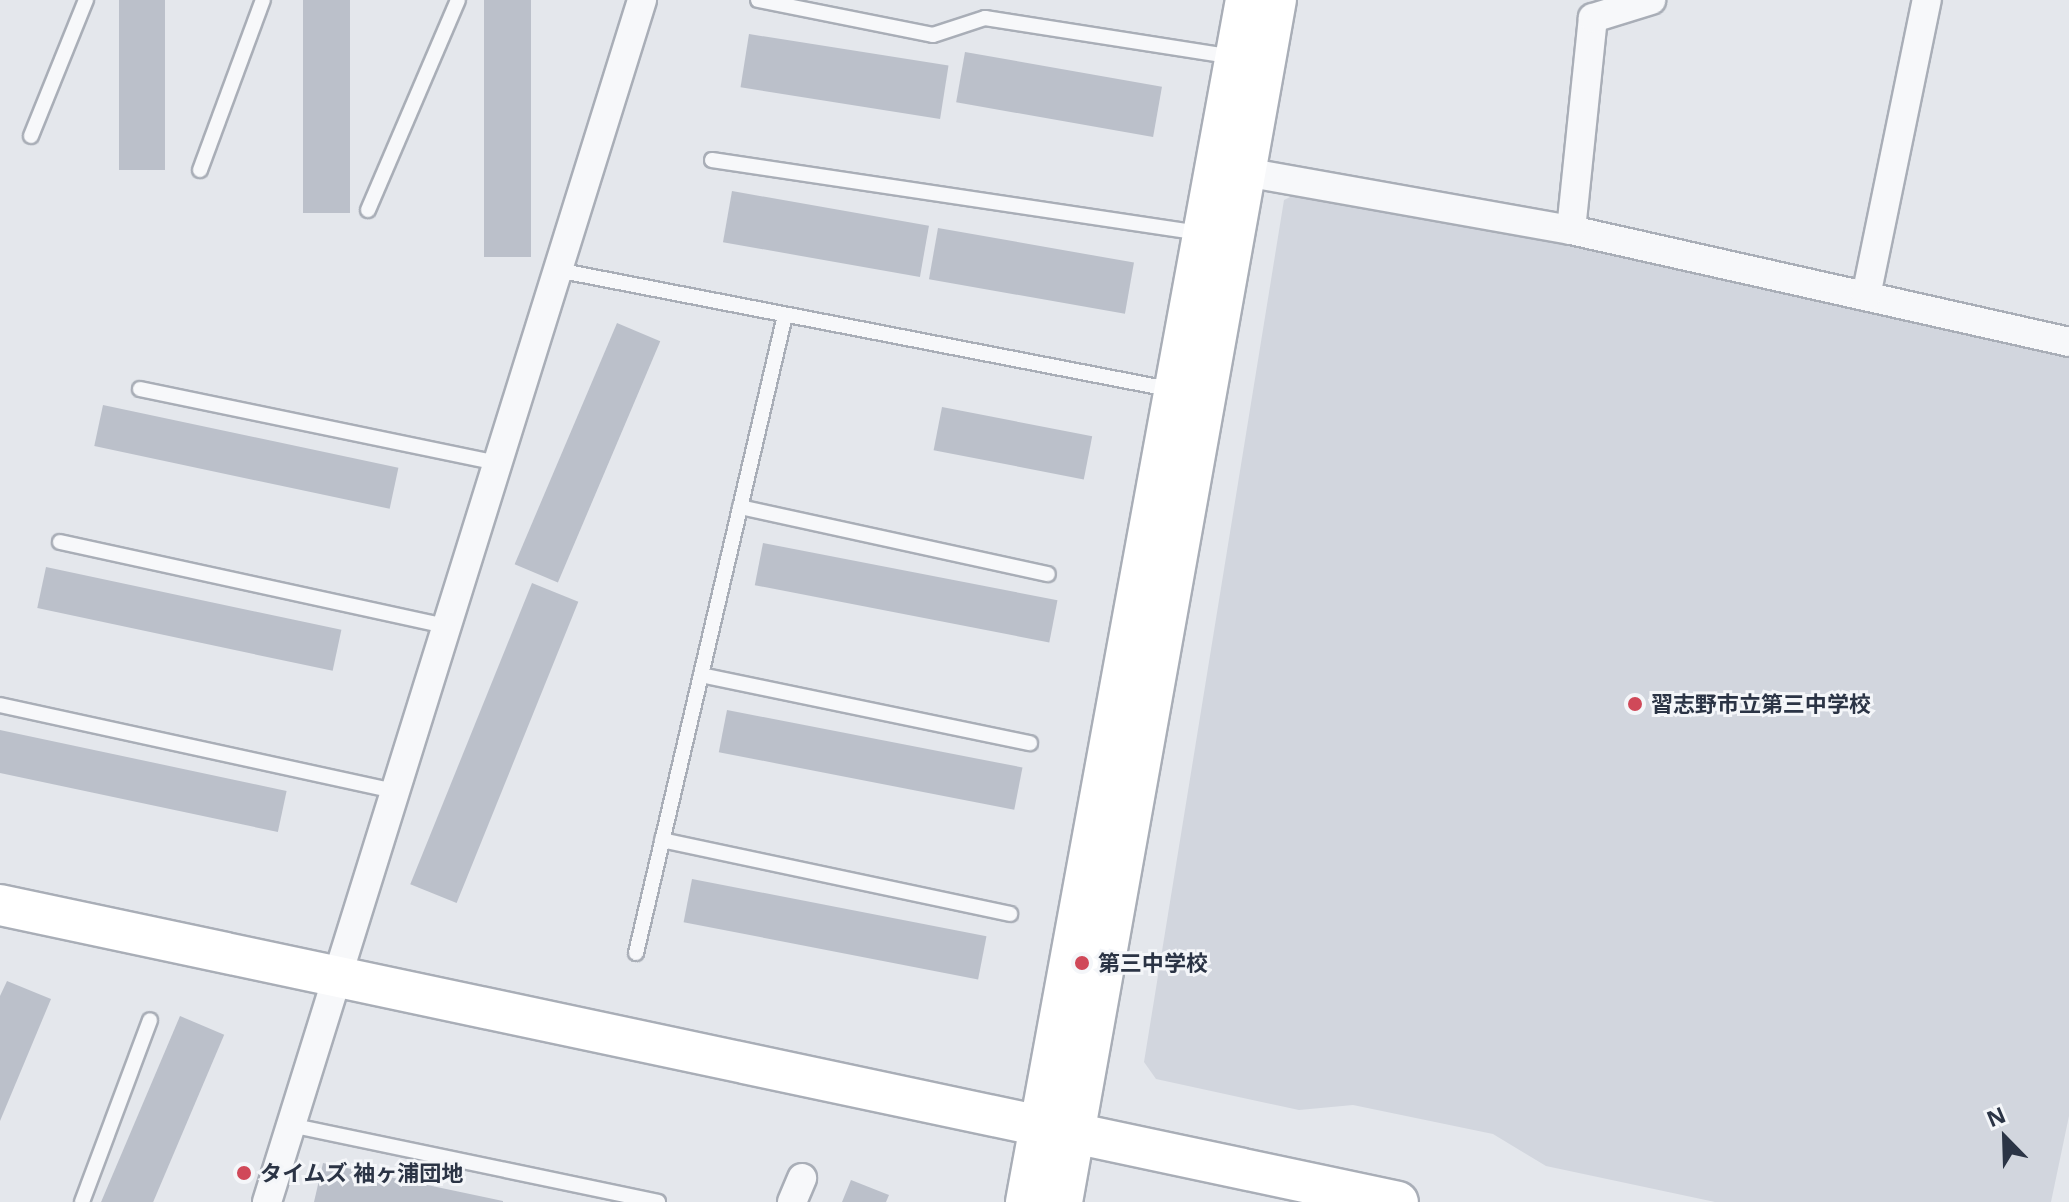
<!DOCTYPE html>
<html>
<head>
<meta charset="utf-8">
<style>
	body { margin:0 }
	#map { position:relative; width:2069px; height:1202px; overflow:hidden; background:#e4e7ec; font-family:"Open Sans","Noto Sans JP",sans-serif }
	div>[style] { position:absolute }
	.built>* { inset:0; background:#d2d6de }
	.building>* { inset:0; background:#bbc0ca; transform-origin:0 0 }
	.roads { filter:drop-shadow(2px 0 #a9aeb7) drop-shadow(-2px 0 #a9aeb7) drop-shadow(0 2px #a9aeb7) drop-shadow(0 -2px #a9aeb7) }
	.lane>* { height:14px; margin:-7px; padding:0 7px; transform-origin:7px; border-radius:7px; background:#f7f8fa }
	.street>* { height:28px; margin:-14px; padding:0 14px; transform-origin:14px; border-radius:14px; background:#f7f8fa }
	.secondary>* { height:40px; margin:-20px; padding:0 20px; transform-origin:20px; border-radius:20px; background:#fff }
	.dots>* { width:22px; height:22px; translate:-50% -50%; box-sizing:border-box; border:4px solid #f4f6f9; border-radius:50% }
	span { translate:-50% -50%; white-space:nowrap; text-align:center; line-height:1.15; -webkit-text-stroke:6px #f4f6f9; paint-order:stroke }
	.poi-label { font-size:22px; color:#2b3445; font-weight:700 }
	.left { translate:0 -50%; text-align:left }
	.north { position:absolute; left:1965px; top:1098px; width:80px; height:80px; -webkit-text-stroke:6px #f4f6f9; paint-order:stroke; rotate:337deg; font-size:22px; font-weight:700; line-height:32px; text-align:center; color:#2b3445 }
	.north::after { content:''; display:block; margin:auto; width:28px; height:36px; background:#2b3445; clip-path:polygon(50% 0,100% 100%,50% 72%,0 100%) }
</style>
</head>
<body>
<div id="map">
	<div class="built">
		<div style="clip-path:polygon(1305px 190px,2069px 347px,2069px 1116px,2051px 1202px,1715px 1202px,1546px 1166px,1493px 1134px,1353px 1105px,1299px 1110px,1156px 1079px,1144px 1062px,1284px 200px)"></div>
	</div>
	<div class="building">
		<div style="left:119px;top:0;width:46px;height:170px"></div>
		<div style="left:303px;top:0;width:47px;height:213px"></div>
		<div style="left:484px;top:0;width:47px;height:257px"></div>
		<div style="left:749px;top:34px;width:202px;height:54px;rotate:9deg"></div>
		<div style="left:965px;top:52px;width:200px;height:51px;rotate:10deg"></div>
		<div style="left:732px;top:191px;width:200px;height:52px;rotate:10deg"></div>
		<div style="left:938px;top:228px;width:199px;height:52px;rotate:10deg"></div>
		<div style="left:617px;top:323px;width:47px;height:262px;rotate:23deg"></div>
		<div style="left:103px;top:405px;width:302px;height:42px;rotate:12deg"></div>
		<div style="left:942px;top:407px;width:153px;height:44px;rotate:11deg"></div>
		<div style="left:763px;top:543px;width:300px;height:43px;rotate:11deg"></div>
		<div style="left:46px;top:567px;width:302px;height:42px;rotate:12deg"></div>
		<div style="left:532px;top:583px;width:50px;height:325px;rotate:22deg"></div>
		<div style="left:727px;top:710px;width:301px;height:43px;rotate:11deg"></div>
		<div style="left:0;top:730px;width:293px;height:42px;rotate:12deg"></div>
		<div style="left:692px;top:879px;width:300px;height:44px;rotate:11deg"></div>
		<div style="clip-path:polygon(7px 981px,51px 999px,0 1121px,0 996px)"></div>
		<div style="left:180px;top:1016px;width:48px;height:202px;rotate:23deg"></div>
		<div style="clip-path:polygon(323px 1163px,503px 1201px,503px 1202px,314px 1202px)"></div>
		<div style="clip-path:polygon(851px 1180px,889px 1195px,886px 1202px,842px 1202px)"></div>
	</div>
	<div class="roads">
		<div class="lane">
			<div style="left:758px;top:0;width:178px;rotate:11.3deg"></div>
			<div style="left:933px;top:35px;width:55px;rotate:-18.1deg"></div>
			<div style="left:985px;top:18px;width:253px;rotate:8.9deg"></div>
			<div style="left:31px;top:136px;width:147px;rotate:-68deg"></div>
			<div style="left:712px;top:160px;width:496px;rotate:8.5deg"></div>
			<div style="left:200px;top:170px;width:181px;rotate:-69.7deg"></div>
			<div style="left:368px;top:210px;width:228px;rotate:-66.8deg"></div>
			<div style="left:557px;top:270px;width:629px;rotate:11.01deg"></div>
			<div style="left:140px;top:389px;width:365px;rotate:11.7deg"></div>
			<div style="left:740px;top:507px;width:315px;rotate:12.3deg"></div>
			<div style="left:60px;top:542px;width:394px;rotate:12.3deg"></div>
			<div style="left:701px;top:675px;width:336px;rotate:11.7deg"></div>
			<div style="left:0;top:705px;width:402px;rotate:12.3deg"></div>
			<div style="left:662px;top:840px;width:356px;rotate:12deg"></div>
			<div style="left:636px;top:953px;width:655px;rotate:-76.85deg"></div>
			<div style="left:290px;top:1125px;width:376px;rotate:11.8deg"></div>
			<div style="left:82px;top:1202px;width:194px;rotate:-69.5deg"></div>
		</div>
		<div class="street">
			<div style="left:1228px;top:169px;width:348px;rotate:10.1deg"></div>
			<div style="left:1571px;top:230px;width:510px;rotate:12.67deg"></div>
			<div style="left:1571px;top:230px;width:213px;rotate:-84.1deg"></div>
			<div style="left:1593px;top:18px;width:61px;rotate:-17.2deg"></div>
			<div style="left:1866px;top:296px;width:302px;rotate:-78.4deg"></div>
			<div style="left:267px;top:1202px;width:1259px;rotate:-72.67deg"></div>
			<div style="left:792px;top:1202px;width:26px;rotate:-67deg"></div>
		</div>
		<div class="secondary">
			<div style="left:0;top:905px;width:1429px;rotate:11.99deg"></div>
			<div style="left:1026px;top:1202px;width:1222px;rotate:-79.63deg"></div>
			<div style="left:1062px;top:1202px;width:1221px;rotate:-79.91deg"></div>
		</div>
	</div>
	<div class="dots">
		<div style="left:1635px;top:704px;background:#d04959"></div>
		<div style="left:1082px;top:963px;background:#d04959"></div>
		<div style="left:244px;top:1173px;background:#d04959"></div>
	</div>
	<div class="poi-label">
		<span class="left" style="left:1651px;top:704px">習志野市立第三中学校</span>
		<span class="left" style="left:1098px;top:963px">第三中学校</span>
		<span class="left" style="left:260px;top:1173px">タイムズ 袖ヶ浦団地</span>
	</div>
	<div class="north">N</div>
</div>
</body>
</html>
